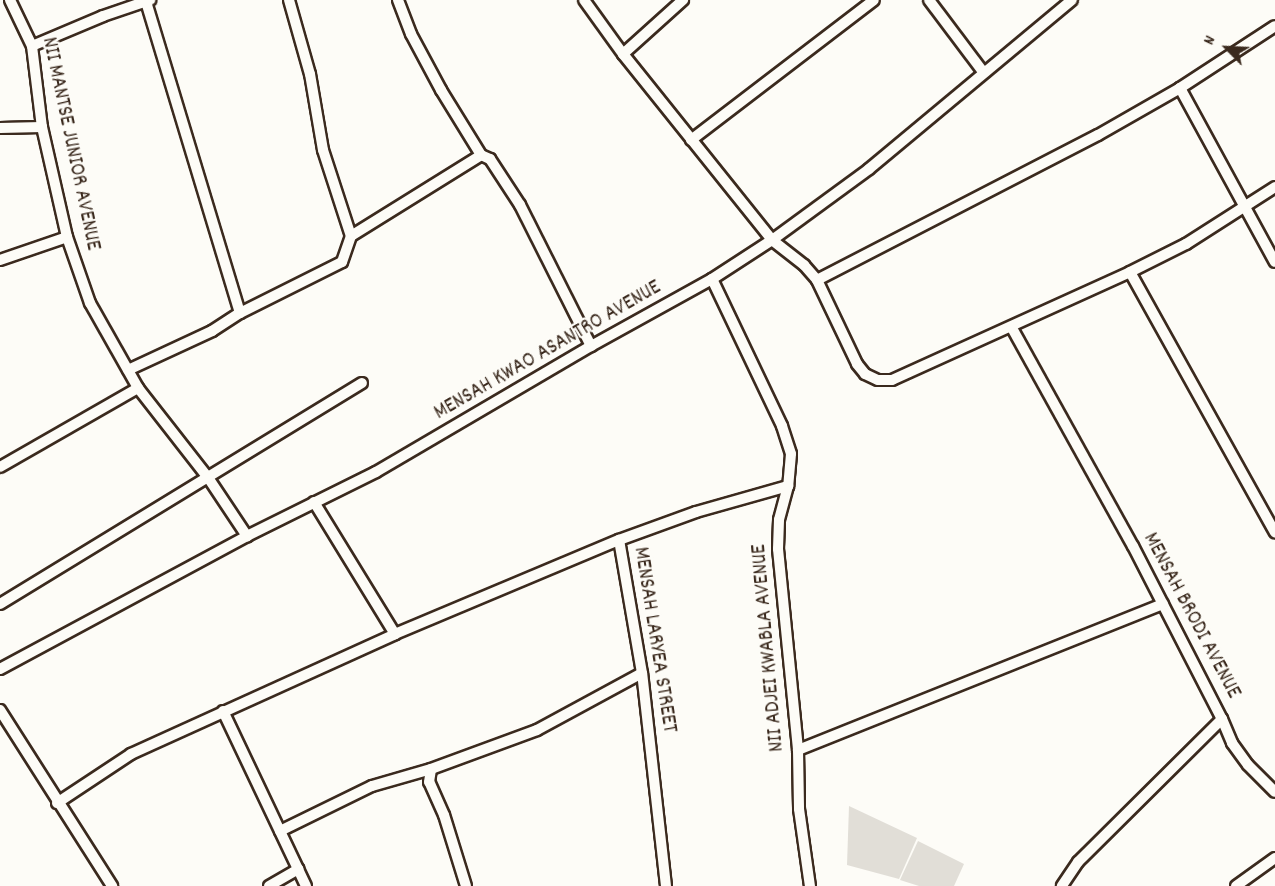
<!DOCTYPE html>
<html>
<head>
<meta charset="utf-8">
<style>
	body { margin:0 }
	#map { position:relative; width:1275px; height:886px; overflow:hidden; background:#fdfcf7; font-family:Dekko,sans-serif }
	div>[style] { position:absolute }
	.green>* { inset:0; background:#e1ded7 }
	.roads { filter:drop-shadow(2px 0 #3b2a1e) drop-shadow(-2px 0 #3b2a1e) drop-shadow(0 2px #3b2a1e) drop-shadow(0 -2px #3b2a1e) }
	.street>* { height:10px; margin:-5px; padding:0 5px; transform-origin:5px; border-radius:5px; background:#fdfcf7 }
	span { translate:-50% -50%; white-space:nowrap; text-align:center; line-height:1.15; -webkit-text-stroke:4.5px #fdfcf7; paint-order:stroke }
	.street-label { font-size:21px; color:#3b2a1e }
	.north { position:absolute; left:1197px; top:18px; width:60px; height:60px; -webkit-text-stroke:4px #fdfcf7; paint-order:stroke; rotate:294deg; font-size:16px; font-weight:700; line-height:24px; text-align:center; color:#3b2a1e }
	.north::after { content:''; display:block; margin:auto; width:21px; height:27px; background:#3b2a1e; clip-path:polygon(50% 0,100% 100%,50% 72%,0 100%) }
</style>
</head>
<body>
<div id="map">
	<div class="green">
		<div style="clip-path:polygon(849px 806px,917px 838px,899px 879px,847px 865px)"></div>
		<div style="clip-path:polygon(918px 841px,964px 864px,954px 886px,919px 886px,900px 880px)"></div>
	</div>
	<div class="roads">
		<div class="street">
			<div style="left:10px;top:0;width:51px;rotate:64.4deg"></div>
			<div style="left:32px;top:46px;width:82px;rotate:83deg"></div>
			<div style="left:42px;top:127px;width:113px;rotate:77.2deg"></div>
			<div style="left:67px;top:237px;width:70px;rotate:70.8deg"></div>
			<div style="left:90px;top:303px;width:98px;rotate:60.5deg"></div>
			<div style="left:138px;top:388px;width:115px;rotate:52deg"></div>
			<div style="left:209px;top:479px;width:69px;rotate:56.3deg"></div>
			<div style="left:289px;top:0;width:77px;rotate:74.2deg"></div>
			<div style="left:310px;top:74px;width:77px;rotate:80.3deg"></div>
			<div style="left:323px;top:150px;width:90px;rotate:72deg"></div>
			<div style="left:398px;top:0;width:36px;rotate:69deg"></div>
			<div style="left:411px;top:34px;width:64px;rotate:61.8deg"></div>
			<div style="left:441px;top:90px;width:76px;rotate:58.4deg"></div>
			<div style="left:584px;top:0;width:67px;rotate:54.2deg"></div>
			<div style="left:623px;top:54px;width:238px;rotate:51.3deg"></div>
			<div style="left:772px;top:240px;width:41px;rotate:38deg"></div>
			<div style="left:804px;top:265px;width:20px;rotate:49deg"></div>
			<div style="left:817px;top:280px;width:93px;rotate:64.5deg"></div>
			<div style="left:857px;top:364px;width:13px;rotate:51deg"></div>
			<div style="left:865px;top:374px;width:14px;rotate:25deg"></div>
			<div style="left:878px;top:380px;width:14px"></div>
			<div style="left:892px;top:380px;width:261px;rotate:-24.4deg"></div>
			<div style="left:1130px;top:272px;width:63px;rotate:-26.6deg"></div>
			<div style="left:1186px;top:244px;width:106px;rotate:-32.6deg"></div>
			<div style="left:929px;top:0;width:91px;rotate:53deg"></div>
			<div style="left:32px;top:46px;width:77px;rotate:-22.9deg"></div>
			<div style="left:103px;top:16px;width:50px;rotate:-18.8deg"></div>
			<div style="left:623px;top:54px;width:81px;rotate:-42deg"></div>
			<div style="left:1180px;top:88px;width:198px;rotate:61.4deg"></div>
			<div style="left:0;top:128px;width:42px;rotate:-1.4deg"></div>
			<div style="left:691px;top:140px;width:230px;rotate:-37.4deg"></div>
			<div style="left:0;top:260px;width:71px;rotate:-18.9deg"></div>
			<div style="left:1130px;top:272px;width:298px;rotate:60.9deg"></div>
			<div style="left:712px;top:279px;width:163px;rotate:64.5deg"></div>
			<div style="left:782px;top:426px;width:29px;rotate:72deg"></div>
			<div style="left:791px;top:454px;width:32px;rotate:95deg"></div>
			<div style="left:788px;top:486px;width:35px;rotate:105deg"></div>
			<div style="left:779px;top:520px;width:29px;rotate:92deg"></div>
			<div style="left:778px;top:549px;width:202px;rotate:84.3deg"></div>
			<div style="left:798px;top:750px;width:59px;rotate:89deg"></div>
			<div style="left:799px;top:809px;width:78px;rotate:81.9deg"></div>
			<div style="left:817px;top:280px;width:316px;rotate:-27.3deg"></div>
			<div style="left:1098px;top:135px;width:95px;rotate:-29.8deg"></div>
			<div style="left:1180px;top:88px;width:113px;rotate:-33.1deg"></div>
			<div style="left:240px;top:313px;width:114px;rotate:-26.6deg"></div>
			<div style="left:342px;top:262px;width:28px;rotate:-71deg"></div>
			<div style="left:351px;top:236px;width:153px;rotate:-31.9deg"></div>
			<div style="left:481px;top:155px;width:10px;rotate:24deg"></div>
			<div style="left:490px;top:159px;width:55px;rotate:56.9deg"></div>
			<div style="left:520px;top:205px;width:158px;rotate:63.3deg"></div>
			<div style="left:1012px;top:328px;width:249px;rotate:61deg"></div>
			<div style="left:1133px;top:546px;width:195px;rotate:62.8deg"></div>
			<div style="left:1222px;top:719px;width:203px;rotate:135.2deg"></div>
			<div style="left:1078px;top:862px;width:29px;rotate:124deg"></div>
			<div style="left:128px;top:370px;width:93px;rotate:-24.9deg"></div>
			<div style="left:212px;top:331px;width:33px;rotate:-33deg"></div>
			<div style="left:240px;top:313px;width:325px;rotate:-106.8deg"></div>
			<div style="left:0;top:467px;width:159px;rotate:-29.8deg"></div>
			<div style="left:314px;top:502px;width:155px;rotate:58.5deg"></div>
			<div style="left:0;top:604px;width:424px;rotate:-31.4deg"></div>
			<div style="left:0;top:669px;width:281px;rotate:-28.3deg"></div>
			<div style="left:247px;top:536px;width:144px;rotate:-26.4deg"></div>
			<div style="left:376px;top:472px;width:249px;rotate:-30.4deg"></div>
			<div style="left:591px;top:346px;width:138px;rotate:-29deg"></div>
			<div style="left:712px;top:279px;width:72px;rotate:-33deg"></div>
			<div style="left:772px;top:240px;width:120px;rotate:-36.2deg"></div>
			<div style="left:869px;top:169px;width:264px;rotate:-39.8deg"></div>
			<div style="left:0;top:710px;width:209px;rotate:57.5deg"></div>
			<div style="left:223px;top:711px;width:175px;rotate:64.6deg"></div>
			<div style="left:1222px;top:719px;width:26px;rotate:67deg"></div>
			<div style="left:1232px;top:743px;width:27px;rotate:54deg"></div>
			<div style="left:1248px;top:765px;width:38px;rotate:45deg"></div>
			<div style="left:798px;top:750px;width:393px;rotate:-21.8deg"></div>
			<div style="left:57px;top:803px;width:89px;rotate:-33.5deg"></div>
			<div style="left:131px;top:754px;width:290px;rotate:-24.4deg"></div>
			<div style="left:395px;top:634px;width:243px;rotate:-22.8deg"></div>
			<div style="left:280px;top:831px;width:102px;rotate:-26.1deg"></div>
			<div style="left:372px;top:786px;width:61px;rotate:-16.1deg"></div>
			<div style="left:269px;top:886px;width:34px;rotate:-30deg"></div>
			<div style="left:298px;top:869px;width:19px;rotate:65deg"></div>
			<div style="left:466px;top:886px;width:74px;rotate:-107.2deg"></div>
			<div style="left:444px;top:815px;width:36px;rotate:-114deg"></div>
			<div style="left:429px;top:782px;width:13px;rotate:-81deg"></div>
			<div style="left:431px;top:769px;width:113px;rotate:-20.2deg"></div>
			<div style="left:537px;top:730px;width:119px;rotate:-28.5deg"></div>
			<div style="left:666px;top:886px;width:214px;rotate:-96.4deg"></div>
			<div style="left:642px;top:673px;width:135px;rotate:-99.8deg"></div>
			<div style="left:619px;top:540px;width:82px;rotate:-20deg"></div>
			<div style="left:696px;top:512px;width:96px;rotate:-15.8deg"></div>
			<div style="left:1236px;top:886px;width:48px;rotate:-35.7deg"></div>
		</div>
	</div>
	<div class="street-label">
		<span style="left:70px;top:144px;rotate:78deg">NII MANTSE JUNIOR AVENUE</span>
		<span style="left:548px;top:351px;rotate:-30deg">MENSAH KWAO ASANTRO AVENUE</span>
		<span style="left:1191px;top:616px;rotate:62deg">MENSAH BRODI AVENUE</span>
		<span style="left:654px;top:640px;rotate:81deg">MENSAH LARYEA STREET</span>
		<span style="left:769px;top:648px;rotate:-95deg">NII ADJEI KWABLA AVENUE</span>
	</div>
	<div class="north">N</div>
</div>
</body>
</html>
